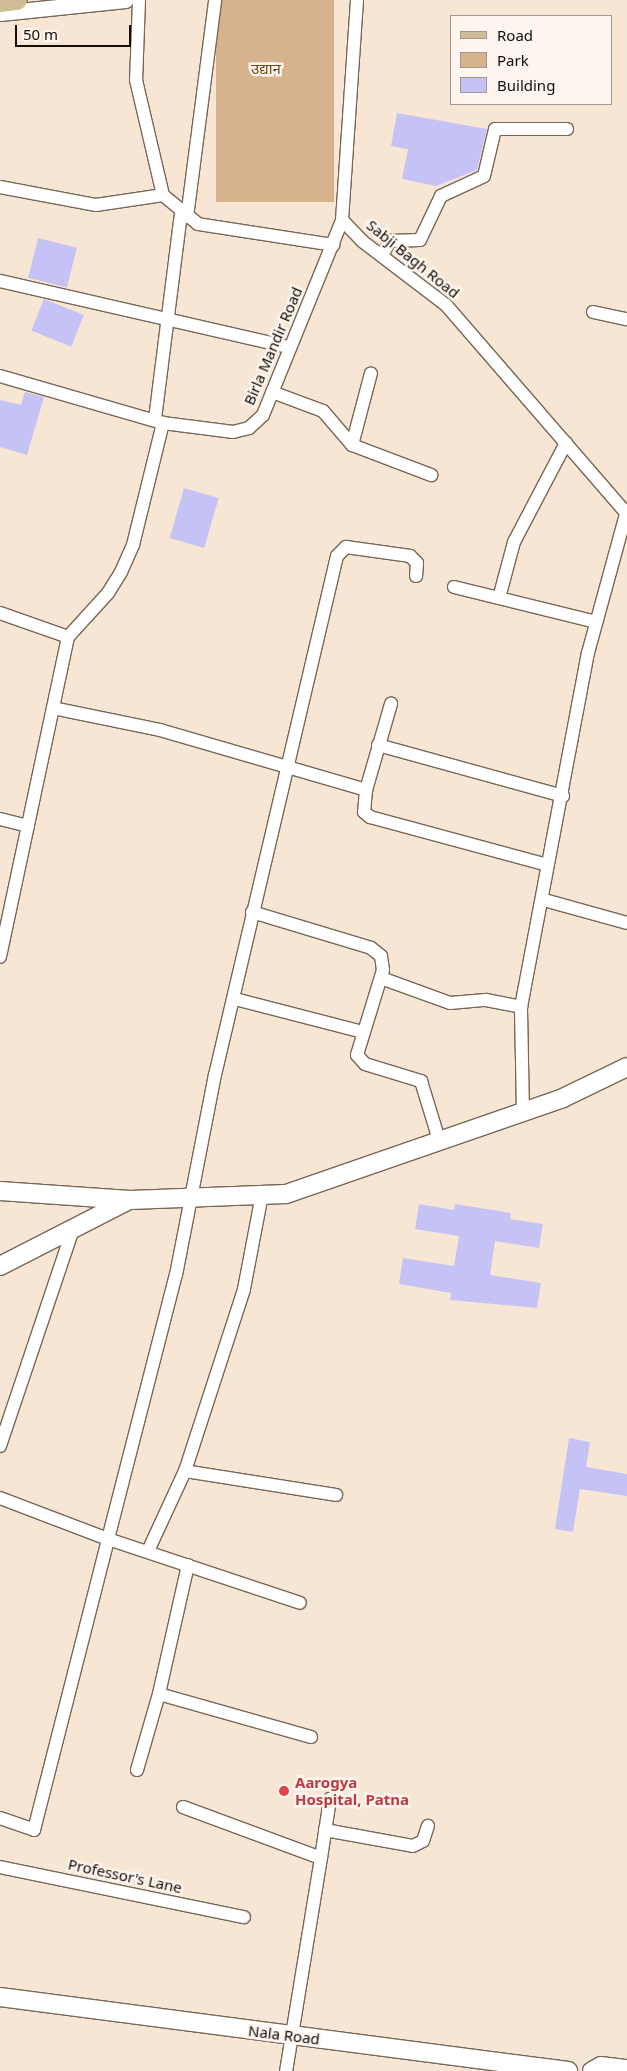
<!DOCTYPE html>
<html>
<head>
<meta charset="utf-8">
<style>
	body { margin:0 }
	#map { position:relative; width:627px; height:2071px; overflow:hidden; background:#f8e6d4; font-family:"Noto Sans","Noto Sans Devanagari",sans-serif }
	div>[style] { position:absolute }
	.green>* { inset:0; background:#d6b28d; transform-origin:0 0 }
	.building>* { inset:0; background:#c5c3f6; transform-origin:0 0 }
	.roads { filter:drop-shadow(1px 0 #766757) drop-shadow(-1px 0 #766757) drop-shadow(0 1px #766757) drop-shadow(0 -1px #766757) }
	.minor>* { height:12px; margin:-6px; padding:0 6px; transform-origin:6px; border-radius:6px; background:#fff }
	.tertiary>* { height:15px; margin:-7.5px; padding:0 7.5px; transform-origin:7.5px; border-radius:7.5px; background:#fff }
	.secondary>* { height:18px; margin:-9px; padding:0 9px; transform-origin:9px; border-radius:9px; background:#fff }
	.primary>* { height:19px; margin:-9.5px; padding:0 9.5px; transform-origin:9.5px; border-radius:9.5px; background:#d1bd95 }
	.dots>* { width:14px; height:14px; translate:-50% -50%; box-sizing:border-box; border:2px solid #fdf5ee; border-radius:50% }
	span { translate:-50% -50%; white-space:nowrap; text-align:center; line-height:1.15; -webkit-text-stroke:5px #fdf5ee; paint-order:stroke }
	.park-label { font-size:15px; color:#6c4617 }
	.street-label { font-size:15px; color:#130d07 }
	.health-label { font-size:15px; color:#be3a42; font-weight:700 }
	.left { translate:0 -50%; text-align:left }
	.legend { position:absolute; left:450px; top:15px; width:162px; height:90px; box-sizing:border-box; background:#fdf5ee; border:1px solid #9f9892; margin:0; padding:6px 9px; list-style:none; font-size:15px; color:#130d07 }
	.legend li { display:flex; align-items:center; gap:10px; height:25px }
	.legend b { width:25px; border:1px solid #9f9892 }
	.scale { position:absolute; left:15px; top:25px; width:116px; height:22px; box-sizing:border-box; border:2px solid #130d07; border-top:0; padding-left:6px; font-size:15px; line-height:18px; white-space:nowrap; color:#130d07; -webkit-text-stroke:4px #fdf5ee; paint-order:stroke }
</style>
</head>
<body>
<div id="map">
	<div class="green">
		<div style="left:216px;top:0;width:118px;height:202px"></div>
	</div>
	<div class="building">
		<div style="clip-path:polygon(397px 113px,487px 129px,477px 170px,436px 186px,402px 179px,408px 149px,391px 146px)"></div>
		<div style="left:38px;top:238px;width:40px;height:41px;rotate:14deg"></div>
		<div style="left:44px;top:299px;width:43px;height:34px;rotate:22deg"></div>
		<div style="clip-path:polygon(25px 392px,44px 397px,27px 455px,0 447px,0 400px,21px 405px)"></div>
		<div style="left:184px;top:488px;width:36px;height:52px;rotate:16deg"></div>
		<div style="clip-path:polygon(419px 1204px,454px 1210px,455px 1204px,511px 1213px,510px 1219px,543px 1224px,539px 1248px,495px 1241px,490px 1275px,541px 1283px,537px 1308px,450px 1300px,451px 1293px,399px 1284px,403px 1258px,454px 1266px,459px 1236px,415px 1229px)"></div>
		<div style="clip-path:polygon(569px 1438px,590px 1442px,586px 1467px,627px 1474px,627px 1496px,580px 1489px,573px 1532px,555px 1529px)"></div>
	</div>
	<div class="roads">
		<div class="minor">
			<div style="left:139px;top:0;width:80px;rotate:92.1deg"></div>
			<div style="left:136px;top:80px;width:118px;rotate:76.8deg"></div>
			<div style="left:163px;top:195px;width:45px;rotate:39.6deg"></div>
			<div style="left:198px;top:224px;width:137px;rotate:8.8deg"></div>
			<div style="left:357px;top:0;width:221px;rotate:93.9deg"></div>
			<div style="left:342px;top:220px;width:29px;rotate:46deg"></div>
			<div style="left:362px;top:241px;width:106px;rotate:37.3deg"></div>
			<div style="left:446px;top:305px;width:276px;rotate:49.1deg"></div>
			<div style="left:0;top:187px;width:98px;rotate:10.6deg"></div>
			<div style="left:96px;top:205px;width:68px;rotate:-8.5deg"></div>
			<div style="left:187px;top:217px;width:219px;rotate:-82.6deg"></div>
			<div style="left:383px;top:254px;width:15px;rotate:-62deg"></div>
			<div style="left:390px;top:241px;width:30px;rotate:-2deg"></div>
			<div style="left:420px;top:240px;width:49px;rotate:-64.5deg"></div>
			<div style="left:441px;top:196px;width:47px;rotate:-24.9deg"></div>
			<div style="left:484px;top:176px;width:48px;rotate:-76.8deg"></div>
			<div style="left:495px;top:129px;width:72px"></div>
			<div style="left:0;top:281px;width:296px;rotate:12.9deg"></div>
			<div style="left:593px;top:312px;width:35px;rotate:12deg"></div>
			<div style="left:0;top:376px;width:170px;rotate:16.1deg"></div>
			<div style="left:272px;top:392px;width:54px;rotate:20.4deg"></div>
			<div style="left:323px;top:411px;width:45px;rotate:49.5deg"></div>
			<div style="left:352px;top:445px;width:85px;rotate:20.8deg"></div>
			<div style="left:155px;top:419px;width:208px;rotate:-82.8deg"></div>
			<div style="left:352px;top:445px;width:74px;rotate:-75.2deg"></div>
			<div style="left:454px;top:587px;width:146px;rotate:13.8deg"></div>
			<div style="left:499px;top:598px;width:58px;rotate:-75deg"></div>
			<div style="left:514px;top:542px;width:112px;rotate:-62.3deg"></div>
			<div style="left:0;top:613px;width:72px;rotate:19.4deg"></div>
			<div style="left:68px;top:637px;width:327px;rotate:102deg"></div>
			<div style="left:68px;top:637px;width:59px;rotate:-47.7deg"></div>
			<div style="left:108px;top:593px;width:25px;rotate:-58deg"></div>
			<div style="left:121px;top:572px;width:30px;rotate:-66deg"></div>
			<div style="left:133px;top:545px;width:126px;rotate:-76.2deg"></div>
			<div style="left:163px;top:423px;width:71px;rotate:7.3deg"></div>
			<div style="left:233px;top:432px;width:16px;rotate:-14deg"></div>
			<div style="left:249px;top:428px;width:19px;rotate:-43deg"></div>
			<div style="left:263px;top:415px;width:210px;rotate:-67.9deg"></div>
			<div style="left:53px;top:708px;width:109px;rotate:11.6deg"></div>
			<div style="left:160px;top:730px;width:215px;rotate:16.2deg"></div>
			<div style="left:366px;top:790px;width:22px;rotate:95deg"></div>
			<div style="left:364px;top:812px;width:8px;rotate:40deg"></div>
			<div style="left:370px;top:817px;width:184px;rotate:15.1deg"></div>
			<div style="left:378px;top:745px;width:192px;rotate:15.4deg"></div>
			<div style="left:366px;top:790px;width:90px;rotate:-73.8deg"></div>
			<div style="left:0;top:819px;width:29px;rotate:14deg"></div>
			<div style="left:544px;top:900px;width:86px;rotate:15.5deg"></div>
			<div style="left:252px;top:912px;width:124px;rotate:16.8deg"></div>
			<div style="left:371px;top:948px;width:13px;rotate:39deg"></div>
			<div style="left:381px;top:956px;width:14px;rotate:82deg"></div>
			<div style="left:383px;top:970px;width:89px;rotate:107deg"></div>
			<div style="left:357px;top:1055px;width:12px;rotate:48deg"></div>
			<div style="left:365px;top:1064px;width:59px;rotate:16.9deg"></div>
			<div style="left:421px;top:1081px;width:65px;rotate:73deg"></div>
			<div style="left:381px;top:978px;width:73px;rotate:19.9deg"></div>
			<div style="left:450px;top:1003px;width:36px;rotate:-5deg"></div>
			<div style="left:486px;top:1000px;width:36px;rotate:11deg"></div>
			<div style="left:235px;top:999px;width:132px;rotate:14.5deg"></div>
			<div style="left:523px;top:1113px;width:106px;rotate:-91.1deg"></div>
			<div style="left:521px;top:1007px;width:360px;rotate:-79.3deg"></div>
			<div style="left:588px;top:653px;width:148px;rotate:-74.7deg"></div>
			<div style="left:0;top:1446px;width:229px;rotate:-71.4deg"></div>
			<div style="left:185px;top:1471px;width:153px;rotate:9deg"></div>
			<div style="left:0;top:1498px;width:116px;rotate:20.8deg"></div>
			<div style="left:108px;top:1539px;width:273px;rotate:-75.6deg"></div>
			<div style="left:176px;top:1275px;width:204px;rotate:-79deg"></div>
			<div style="left:215px;top:1075px;width:533px;rotate:-76.77deg"></div>
			<div style="left:337px;top:556px;width:13px;rotate:-45deg"></div>
			<div style="left:346px;top:547px;width:65px;rotate:8deg"></div>
			<div style="left:410px;top:556px;width:10px;rotate:45deg"></div>
			<div style="left:417px;top:563px;width:13px;rotate:94deg"></div>
			<div style="left:148px;top:1551px;width:88px;rotate:-65.2deg"></div>
			<div style="left:185px;top:1471px;width:191px;rotate:-72deg"></div>
			<div style="left:244px;top:1289px;width:96px;rotate:-79.2deg"></div>
			<div style="left:188px;top:1565px;width:132px;rotate:102.7deg"></div>
			<div style="left:159px;top:1694px;width:158px;rotate:15.8deg"></div>
			<div style="left:137px;top:1770px;width:79px;rotate:-73.9deg"></div>
			<div style="left:183px;top:1807px;width:147px;rotate:20.3deg"></div>
			<div style="left:321px;top:1858px;width:216px;rotate:99.3deg"></div>
			<div style="left:0;top:1818px;width:36px;rotate:19deg"></div>
			<div style="left:34px;top:1830px;width:300px;rotate:-75.7deg"></div>
			<div style="left:108px;top:1539px;width:202px;rotate:18.4deg"></div>
			<div style="left:325px;top:1830px;width:89px;rotate:10.3deg"></div>
			<div style="left:413px;top:1846px;width:11px;rotate:-27deg"></div>
			<div style="left:423px;top:1841px;width:16px;rotate:-72deg"></div>
			<div style="left:321px;top:1858px;width:60px;rotate:-81.3deg"></div>
			<div style="left:0;top:1867px;width:249px;rotate:11.6deg"></div>
		</div>
		<div class="tertiary">
			<div style="left:0;top:13px;width:126px;rotate:-5.9deg"></div>
		</div>
		<div class="secondary">
			<div style="left:0;top:1191px;width:130px;rotate:4deg"></div>
			<div style="left:130px;top:1200px;width:156px;rotate:-2.2deg"></div>
			<div style="left:286px;top:1194px;width:293px;rotate:-19.1deg"></div>
			<div style="left:563px;top:1098px;width:71px;rotate:-25.8deg"></div>
			<div style="left:0;top:1266px;width:145px;rotate:-27.1deg"></div>
			<div style="left:0;top:1997px;width:573px;rotate:7.42deg"></div>
			<div style="left:592px;top:2071px;width:10px;rotate:-29deg"></div>
			<div style="left:601px;top:2066px;width:26px;rotate:7deg"></div>
		</div>
		<div class="primary">
			<div style="left:0;top:2px;width:17px;rotate:-7deg"></div>
		</div>
	</div>
	<div class="dots">
		<div style="left:284px;top:1791px;background:#e0444e"></div>
	</div>
	<div class="park-label">
		<span style="left:266px;top:69px">उद्यान</span>
	</div>
	<div class="street-label">
		<span style="left:413px;top:259px;rotate:39deg">Sabji Bagh Road</span>
		<span style="left:273px;top:346px;rotate:-67deg">Birla Mandir Road</span>
		<span style="left:125px;top:1876px;rotate:12deg">Professor's Lane</span>
		<span style="left:284px;top:2035px;rotate:7deg">Nala Road</span>
	</div>
	<div class="health-label">
		<span class="left" style="left:295px;top:1791px">Aarogya<br>Hospital, Patna</span>
	</div>
	<ul class="legend">
	<li><b style="height:6px;background:#d1bd95"></b>Road</li>
	<li><b style="height:14px;background:#d6b28d"></b>Park</li>
	<li><b style="height:14px;background:#c5c3f6"></b>Building</li>
	</ul>
	<div class="scale">50 m</div>
</div>
</body>
</html>
